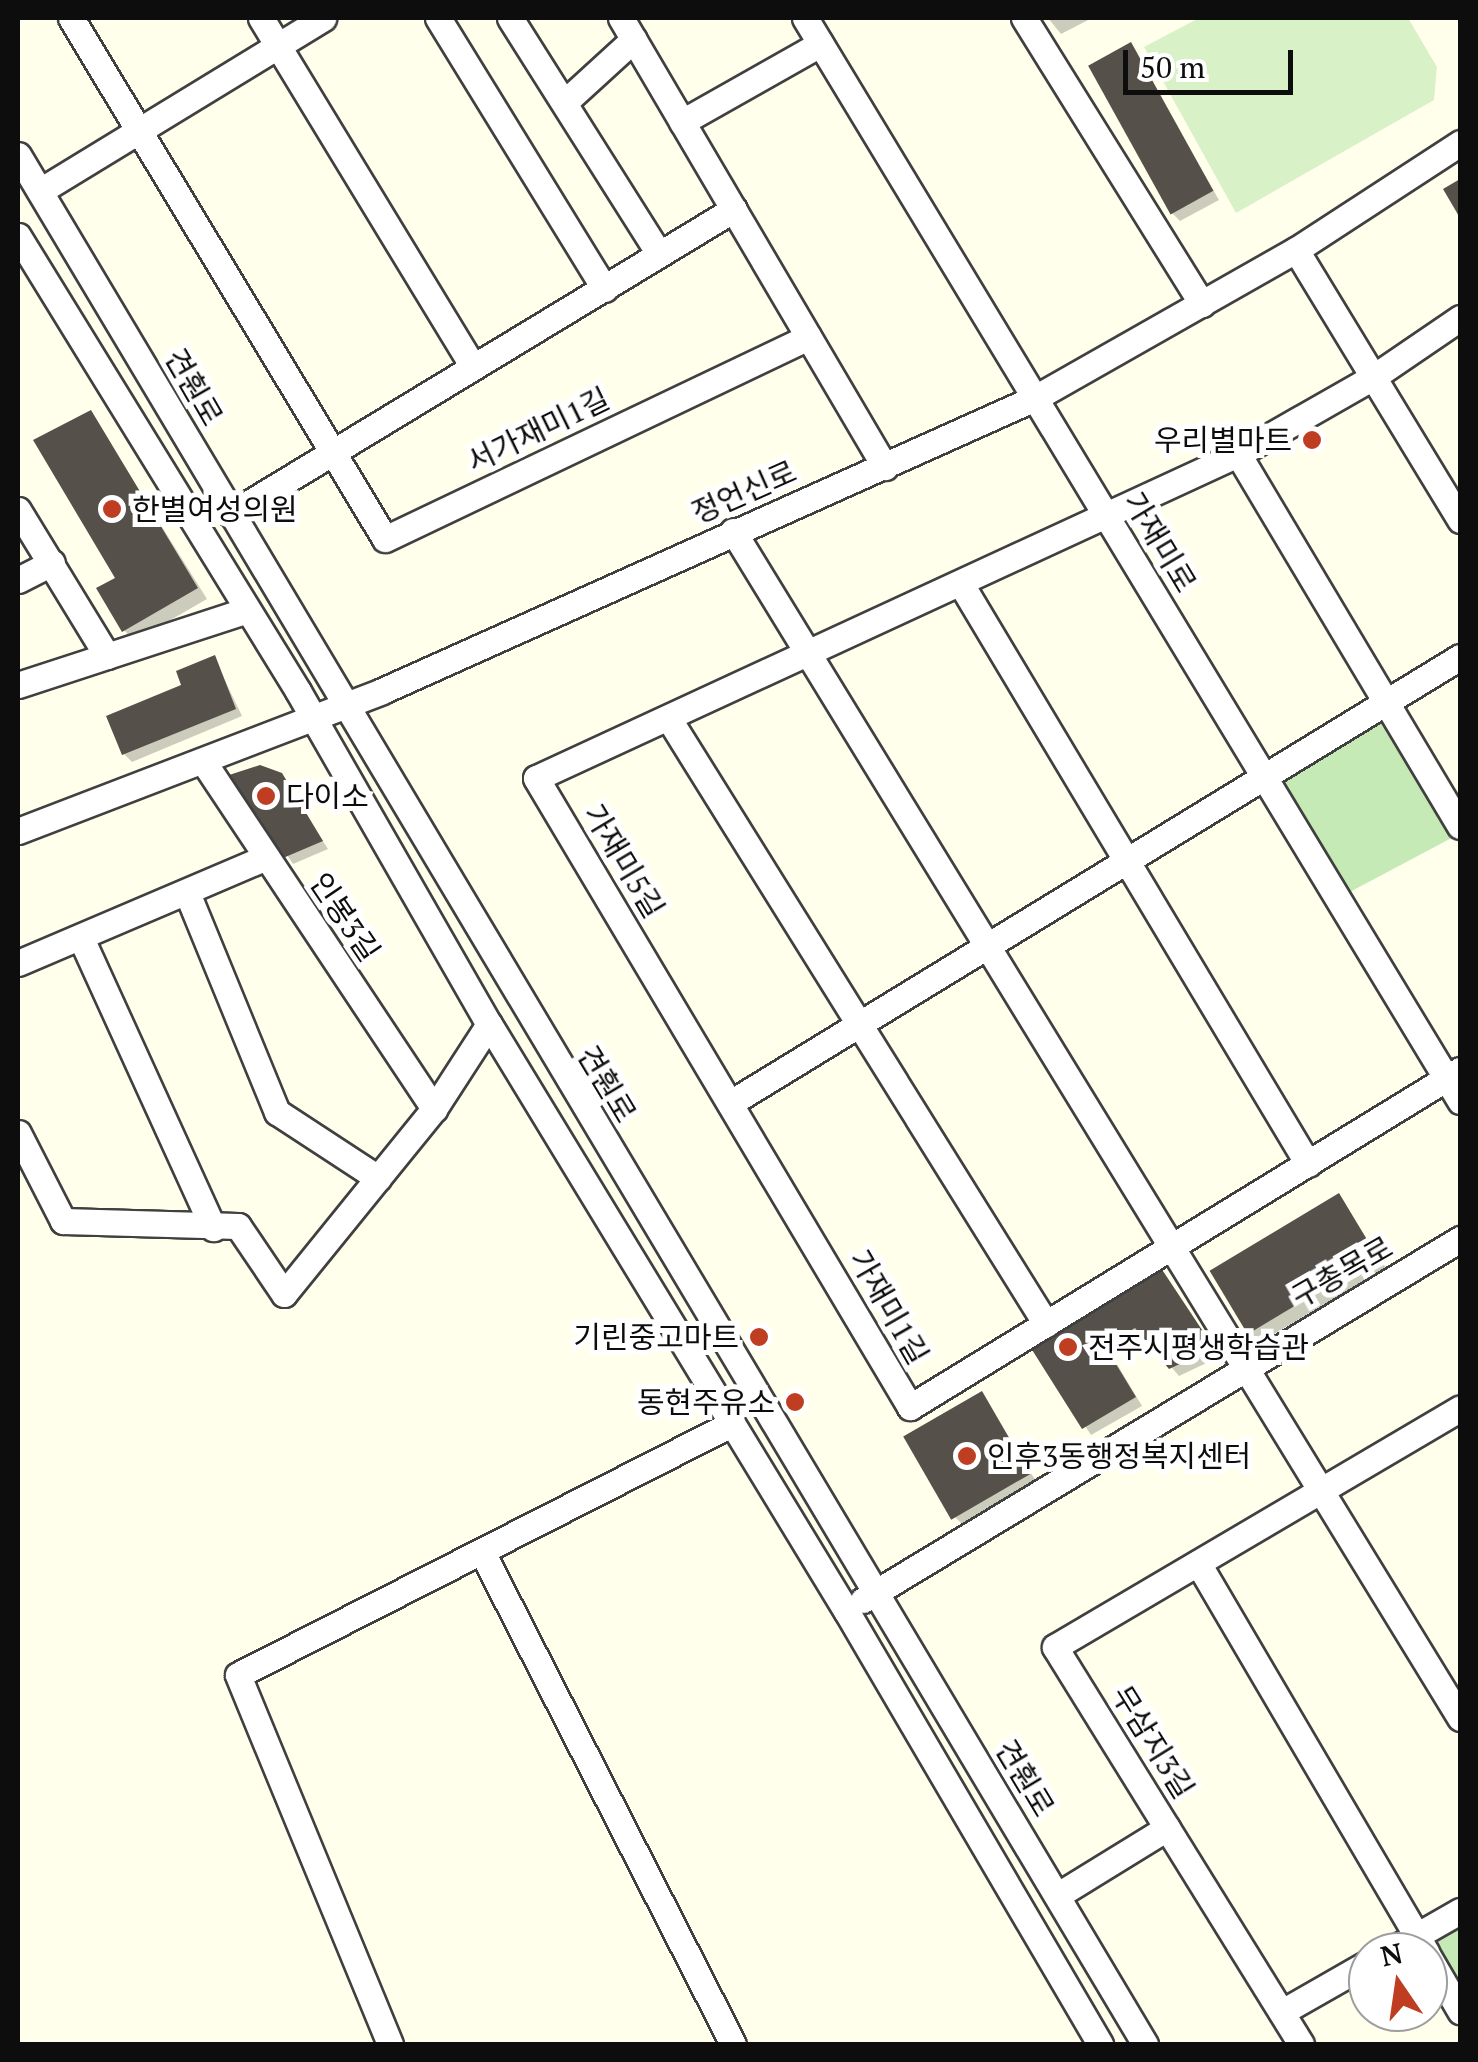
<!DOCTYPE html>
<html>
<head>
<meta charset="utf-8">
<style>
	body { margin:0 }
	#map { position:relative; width:1478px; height:2062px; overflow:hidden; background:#ffffec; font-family:"PT Serif","Noto Sans KR",serif }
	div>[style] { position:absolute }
	.green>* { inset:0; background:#c5eab5; transform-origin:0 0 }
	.pitch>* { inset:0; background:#d9f1c7 }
	.shadow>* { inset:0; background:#0003 }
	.building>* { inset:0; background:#555049; transform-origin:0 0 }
	.roads { filter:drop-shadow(2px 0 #404040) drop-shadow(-2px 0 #404040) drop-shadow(0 2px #404040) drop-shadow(0 -2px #404040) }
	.minor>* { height:25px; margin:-12.5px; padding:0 12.5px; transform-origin:12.5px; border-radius:12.5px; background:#fff }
	.dots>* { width:28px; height:28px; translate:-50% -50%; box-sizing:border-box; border:5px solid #fff; border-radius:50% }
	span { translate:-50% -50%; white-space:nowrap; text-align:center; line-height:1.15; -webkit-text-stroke:10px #fff; paint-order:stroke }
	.street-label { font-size:30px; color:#0d0d0d }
	.poi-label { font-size:30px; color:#0d0d0d }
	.right { translate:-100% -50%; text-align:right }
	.left { translate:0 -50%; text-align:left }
	.frame { position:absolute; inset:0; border:20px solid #0d0d0d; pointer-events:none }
	.north { position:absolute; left:1348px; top:1932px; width:100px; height:100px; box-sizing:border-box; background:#fff; border:2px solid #9e9e9e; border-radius:50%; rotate:347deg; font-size:28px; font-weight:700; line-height:40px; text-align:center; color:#0d0d0d }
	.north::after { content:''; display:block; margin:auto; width:35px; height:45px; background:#bf3e22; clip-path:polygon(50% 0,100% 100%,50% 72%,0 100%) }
	.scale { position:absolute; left:1123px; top:50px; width:170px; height:45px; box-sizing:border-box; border:5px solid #0d0d0d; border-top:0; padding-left:12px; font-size:30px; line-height:35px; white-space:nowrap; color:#0d0d0d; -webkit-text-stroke:8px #fff; paint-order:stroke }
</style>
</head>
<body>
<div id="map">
	<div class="green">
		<div style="left:1390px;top:702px;width:149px;height:146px;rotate:62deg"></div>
		<div style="clip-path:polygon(1460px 1911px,1460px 2011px,1416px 1936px)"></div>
	</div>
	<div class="pitch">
		<div style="clip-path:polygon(1199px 18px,1408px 18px,1437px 67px,1434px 100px,1236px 213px,1144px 47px)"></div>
	</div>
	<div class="shadow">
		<div style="clip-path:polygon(1048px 18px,1092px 18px,1061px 34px)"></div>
		<div style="clip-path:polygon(1130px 45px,1219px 200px,1180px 221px,1172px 213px)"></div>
		<div style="clip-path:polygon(91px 413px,207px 599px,134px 641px,124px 630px)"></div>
		<div style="clip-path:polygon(214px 658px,242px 716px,132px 762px,124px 754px)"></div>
		<div style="clip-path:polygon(281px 776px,328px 849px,293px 864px,265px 822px,251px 816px)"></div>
		<div style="clip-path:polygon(1339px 1196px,1386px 1268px,1260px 1342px,1250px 1332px)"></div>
		<div style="clip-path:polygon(1158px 1268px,1219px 1357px,1179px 1376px,1144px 1335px,1111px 1354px,1142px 1406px,1091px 1435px,1032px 1346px)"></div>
		<div style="clip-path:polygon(982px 1394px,1039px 1486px,966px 1528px,955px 1517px)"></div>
	</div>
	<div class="building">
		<div style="left:1131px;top:42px;width:170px;height:49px;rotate:61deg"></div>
		<div style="clip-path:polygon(1460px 179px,1460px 218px,1443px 189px)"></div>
		<div style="clip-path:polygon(91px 410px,198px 588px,122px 632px,96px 588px,115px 578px,33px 440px)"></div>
		<div style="clip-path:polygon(215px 655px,236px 709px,122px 755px,106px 716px,181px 685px,176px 671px)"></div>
		<div style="clip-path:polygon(260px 765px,282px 773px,323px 841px,283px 858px,257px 815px,249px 818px,226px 776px)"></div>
		<div style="left:1339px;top:1193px;width:74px;height:151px;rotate:59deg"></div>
		<div style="clip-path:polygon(1159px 1265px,1214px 1348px,1169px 1369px,1135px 1328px,1105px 1346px,1136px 1397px,1082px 1429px,1029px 1345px)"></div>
		<div style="left:982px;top:1391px;width:96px;height:91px;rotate:60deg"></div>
	</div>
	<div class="roads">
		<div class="minor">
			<div style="left:71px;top:18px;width:608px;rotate:58.92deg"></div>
			<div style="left:385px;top:539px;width:469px;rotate:-25.5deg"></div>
			<div style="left:261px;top:18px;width:407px;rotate:58.7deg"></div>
			<div style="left:438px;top:18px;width:318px;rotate:58.4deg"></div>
			<div style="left:510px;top:18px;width:279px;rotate:57.7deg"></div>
			<div style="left:621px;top:18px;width:521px;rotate:59.55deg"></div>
			<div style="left:805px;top:18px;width:1266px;rotate:58.83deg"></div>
			<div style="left:1024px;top:18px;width:337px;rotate:58.1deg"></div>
			<div style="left:565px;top:102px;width:93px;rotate:-42.4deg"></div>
			<div style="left:682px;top:122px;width:159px;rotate:-29.5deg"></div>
			<div style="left:18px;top:155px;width:2200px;rotate:59.18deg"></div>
			<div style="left:40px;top:191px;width:332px;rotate:-31.4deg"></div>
			<div style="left:18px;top:236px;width:534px;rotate:58.39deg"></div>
			<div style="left:298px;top:691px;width:384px;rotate:60.2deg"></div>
			<div style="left:489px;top:1024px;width:688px;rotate:58.67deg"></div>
			<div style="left:847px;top:1612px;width:501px;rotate:59.64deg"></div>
			<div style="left:1296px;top:250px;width:316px;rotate:58.7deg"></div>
			<div style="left:1460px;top:318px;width:103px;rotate:145.7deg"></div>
			<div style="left:1375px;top:376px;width:158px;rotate:150.3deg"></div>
			<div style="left:1238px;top:454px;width:773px;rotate:155.22deg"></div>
			<div style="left:536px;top:778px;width:732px;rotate:59.26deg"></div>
			<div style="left:910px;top:1407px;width:645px;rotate:-31.5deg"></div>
			<div style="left:1238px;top:454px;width:433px;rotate:59.2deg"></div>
			<div style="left:18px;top:510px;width:171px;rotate:58.6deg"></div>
			<div style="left:231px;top:514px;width:588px;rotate:-31.23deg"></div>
			<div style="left:733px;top:531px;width:1392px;rotate:58.51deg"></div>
			<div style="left:18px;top:580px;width:38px;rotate:-27deg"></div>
			<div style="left:961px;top:584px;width:676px;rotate:59.11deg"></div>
			<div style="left:18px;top:685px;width:239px;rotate:-18.1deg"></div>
			<div style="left:669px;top:719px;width:713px;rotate:58.07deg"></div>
			<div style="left:203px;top:761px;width:418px;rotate:56.4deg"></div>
			<div style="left:18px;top:831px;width:390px;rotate:-21deg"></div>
			<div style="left:382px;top:691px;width:716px;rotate:-24.17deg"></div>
			<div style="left:1035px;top:398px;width:300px;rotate:-29.6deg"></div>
			<div style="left:1296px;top:250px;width:196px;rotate:-33.1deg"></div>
			<div style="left:188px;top:895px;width:235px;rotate:67.7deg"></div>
			<div style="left:277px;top:1112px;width:121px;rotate:33.2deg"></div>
			<div style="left:81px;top:938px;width:319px;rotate:65.5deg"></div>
			<div style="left:18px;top:963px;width:270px;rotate:-23.1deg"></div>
			<div style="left:732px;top:1102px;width:853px;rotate:-31.44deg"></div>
			<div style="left:18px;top:1133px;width:99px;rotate:62.9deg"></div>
			<div style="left:63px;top:1221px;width:175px;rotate:1.6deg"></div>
			<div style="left:238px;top:1226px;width:82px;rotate:55.9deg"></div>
			<div style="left:284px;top:1294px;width:238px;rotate:-51deg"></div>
			<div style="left:434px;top:1109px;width:101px;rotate:-57.1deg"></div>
			<div style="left:483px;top:1554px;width:550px;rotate:62.97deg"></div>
			<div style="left:1198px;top:1563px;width:451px;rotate:59.6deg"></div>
			<div style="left:863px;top:1600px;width:698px;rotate:-31.16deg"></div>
			<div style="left:1058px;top:1895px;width:128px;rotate:-31.6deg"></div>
			<div style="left:1388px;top:1952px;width:83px;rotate:-29.7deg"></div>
			<div style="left:1428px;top:1956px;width:64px;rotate:59.8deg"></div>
			<div style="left:1282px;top:2012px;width:99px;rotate:-29.7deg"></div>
			<div style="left:390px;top:2044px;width:399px;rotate:-112.4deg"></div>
			<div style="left:238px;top:1675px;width:553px;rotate:-26.98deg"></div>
			<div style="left:1301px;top:2044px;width:467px;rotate:-121.8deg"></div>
			<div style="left:1055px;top:1647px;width:470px;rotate:-30.5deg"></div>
		</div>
	</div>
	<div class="dots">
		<div style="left:1312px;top:440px;background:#bf3e22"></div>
		<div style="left:112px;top:509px;background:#bf3e22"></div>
		<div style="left:266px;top:796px;background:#bf3e22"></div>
		<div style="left:759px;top:1337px;background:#bf3e22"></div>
		<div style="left:1068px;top:1347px;background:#bf3e22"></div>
		<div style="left:795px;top:1402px;background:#bf3e22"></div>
		<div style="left:967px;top:1456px;background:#bf3e22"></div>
	</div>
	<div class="street-label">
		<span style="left:194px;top:387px;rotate:60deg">견훤로</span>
		<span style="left:538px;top:430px;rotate:-26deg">서가재미1길</span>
		<span style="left:744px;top:492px;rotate:-24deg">정언신로</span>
		<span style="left:1160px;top:542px;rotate:59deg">가재미로</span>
		<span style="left:624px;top:861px;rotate:59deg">가재미5길</span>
		<span style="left:345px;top:917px;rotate:56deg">인봉3길</span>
		<span style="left:607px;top:1084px;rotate:59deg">견훤로</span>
		<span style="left:1342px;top:1272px;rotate:-30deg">구총목로</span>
		<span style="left:889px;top:1307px;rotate:60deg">가재미1길</span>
		<span style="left:1153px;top:1742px;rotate:58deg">무삼지3길</span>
		<span style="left:1025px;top:1778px;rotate:59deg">견훤로</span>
	</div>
	<div class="poi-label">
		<span class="right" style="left:1292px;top:440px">우리별마트</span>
		<span class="left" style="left:132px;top:509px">한별여성의원</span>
		<span class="left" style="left:286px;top:796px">다이소</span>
		<span class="right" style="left:739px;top:1337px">기린중고마트</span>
		<span class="left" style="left:1088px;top:1347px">전주시평생학습관</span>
		<span class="right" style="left:775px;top:1402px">동현주유소</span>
		<span class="left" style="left:987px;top:1456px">인후3동행정복지센터</span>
	</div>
	<div class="frame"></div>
	<div class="north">N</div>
	<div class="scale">50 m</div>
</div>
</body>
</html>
